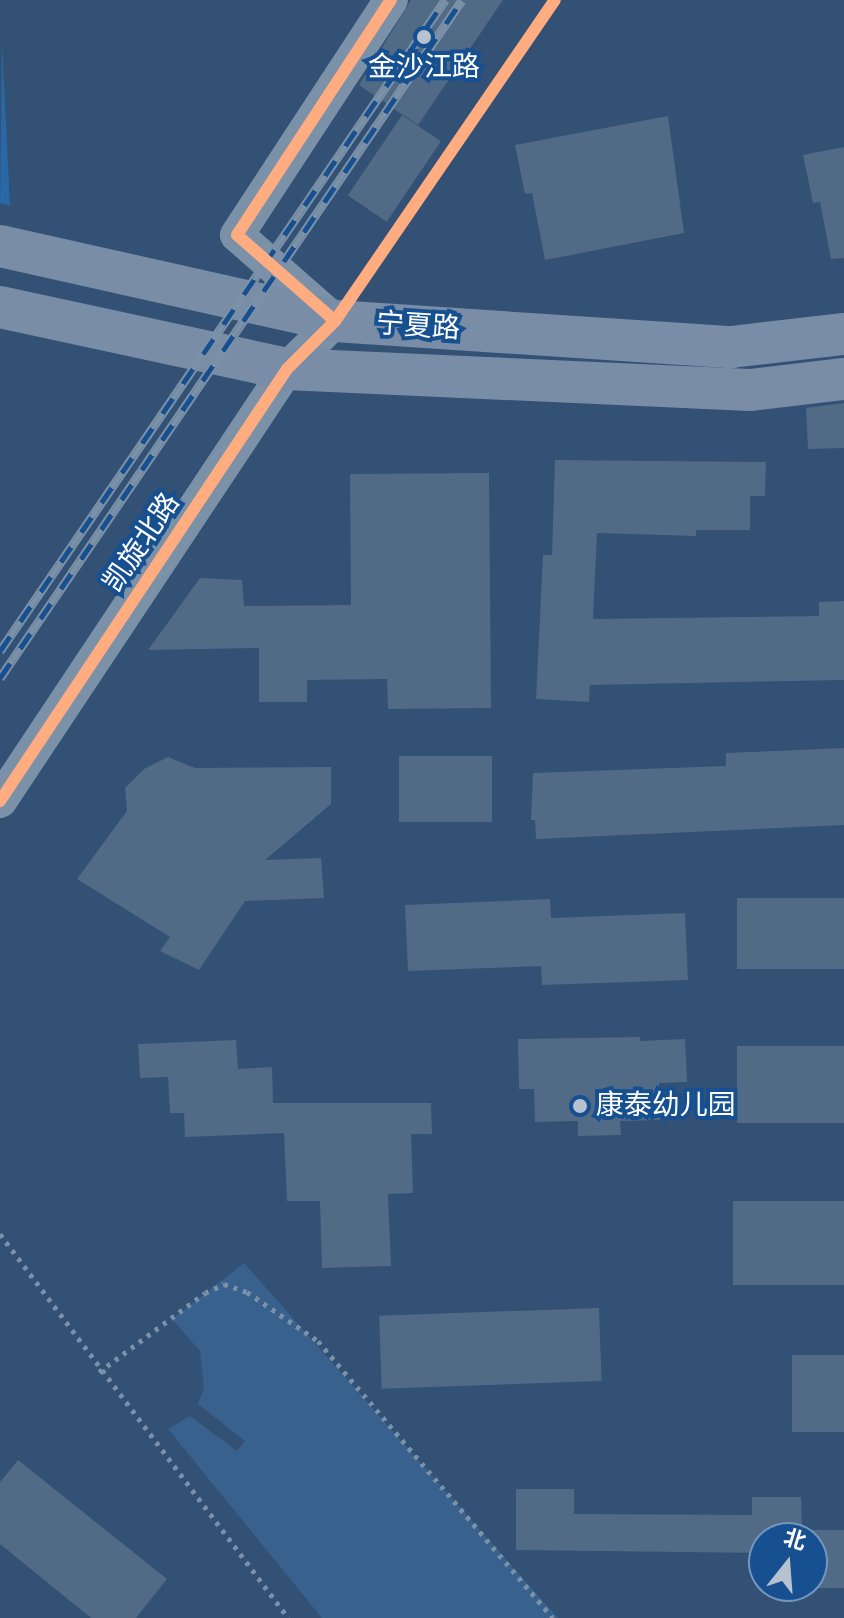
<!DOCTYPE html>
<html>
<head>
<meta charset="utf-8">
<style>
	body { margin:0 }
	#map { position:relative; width:844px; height:1618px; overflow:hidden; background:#325175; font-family:"Sofia Sans Condensed","Noto Sans SC",sans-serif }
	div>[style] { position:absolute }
	.green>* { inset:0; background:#2a67a6 }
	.water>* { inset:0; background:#38618e }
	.building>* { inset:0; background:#516a86; transform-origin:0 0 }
	.path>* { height:5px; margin-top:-2.5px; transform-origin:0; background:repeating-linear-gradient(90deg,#7a91a8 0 4px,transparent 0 10px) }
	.minor>* { height:34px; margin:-17px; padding:0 17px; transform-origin:17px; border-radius:17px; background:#7a91a8 }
	.major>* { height:42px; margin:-21px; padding:0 21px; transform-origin:21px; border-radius:21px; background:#798da7 }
	.rail>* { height:9px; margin-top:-4.5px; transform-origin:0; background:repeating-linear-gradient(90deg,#175090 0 18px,#7b91a7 0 36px); box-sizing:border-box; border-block:2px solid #7b91a7 }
	.cycleway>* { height:12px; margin:-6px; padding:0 6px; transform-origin:6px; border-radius:6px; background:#ffac80 }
	.dots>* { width:22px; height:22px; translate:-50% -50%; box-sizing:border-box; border:4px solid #175090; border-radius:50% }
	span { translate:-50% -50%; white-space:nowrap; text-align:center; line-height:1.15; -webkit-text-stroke:8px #175090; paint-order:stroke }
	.poi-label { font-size:28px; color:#fff }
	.left { translate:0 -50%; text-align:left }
	.street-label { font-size:28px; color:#fff }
	.north { position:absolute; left:748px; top:1522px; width:80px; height:80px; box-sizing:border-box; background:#175090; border:2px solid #7496bc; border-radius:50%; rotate:17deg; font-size:22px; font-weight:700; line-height:32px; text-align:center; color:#fff }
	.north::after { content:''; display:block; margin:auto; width:28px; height:36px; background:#b7c2cf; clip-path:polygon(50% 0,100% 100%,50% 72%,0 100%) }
</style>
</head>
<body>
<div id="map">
	<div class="green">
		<div style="clip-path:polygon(2px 42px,10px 206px,0 203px)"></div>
	</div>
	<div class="water">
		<div style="clip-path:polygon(244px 1263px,558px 1618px,322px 1618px,168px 1429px,190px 1416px,237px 1451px,245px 1441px,198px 1404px,204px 1388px,200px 1351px,172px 1319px)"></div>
	</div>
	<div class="building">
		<div style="clip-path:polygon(411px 0,503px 0,418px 125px,359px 85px)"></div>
		<div style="left:402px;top:115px;width:47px;height:97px;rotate:34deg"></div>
		<div style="clip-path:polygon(668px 116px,684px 233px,545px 260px,532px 193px,525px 194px,515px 145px)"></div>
		<div style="clip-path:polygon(844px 147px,844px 258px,831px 259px,820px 202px,813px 203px,803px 155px)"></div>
		<div style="clip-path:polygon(844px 403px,844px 448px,808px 449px,806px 408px)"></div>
		<div style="clip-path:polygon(555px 460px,766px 462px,765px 496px,750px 496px,750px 530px,696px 530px,696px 536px,597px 533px,593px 619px,819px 616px,819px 602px,844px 601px,844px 680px,590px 685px,589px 702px,536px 699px,543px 555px,552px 555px)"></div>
		<div style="clip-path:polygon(489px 473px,491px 708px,388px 709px,387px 679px,307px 680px,307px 702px,259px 702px,259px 648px,148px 650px,200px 578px,242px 580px,244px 606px,351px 605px,350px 474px)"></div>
		<div style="clip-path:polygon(844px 748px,844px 825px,536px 839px,535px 820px,531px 820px,533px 773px,726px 766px,726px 753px)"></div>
		<div style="left:492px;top:756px;width:66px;height:93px;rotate:90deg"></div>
		<div style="clip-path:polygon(168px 757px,195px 768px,331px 767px,331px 804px,265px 860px,321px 858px,324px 898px,245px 901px,199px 970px,160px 951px,170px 937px,77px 879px,127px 811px,125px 788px,144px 769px)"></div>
		<div style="left:844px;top:898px;width:71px;height:107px;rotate:90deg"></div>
		<div style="clip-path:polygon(550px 899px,551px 918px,685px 913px,688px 980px,542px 985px,541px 966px,408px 971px,405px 905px)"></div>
		<div style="clip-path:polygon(640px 1037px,640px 1041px,685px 1039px,687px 1082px,659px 1083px,660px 1120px,620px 1121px,621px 1135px,578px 1136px,578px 1121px,535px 1122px,534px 1089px,519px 1089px,518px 1039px)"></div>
		<div style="clip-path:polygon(236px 1040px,238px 1069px,272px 1067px,273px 1103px,431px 1103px,432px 1134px,411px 1134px,413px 1193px,388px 1194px,391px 1266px,322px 1268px,320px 1201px,287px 1201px,284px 1133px,185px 1137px,184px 1113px,170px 1113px,168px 1077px,140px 1078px,138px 1044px)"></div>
		<div style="left:844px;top:1046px;width:77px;height:107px;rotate:90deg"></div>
		<div style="left:844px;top:1201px;width:84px;height:111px;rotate:90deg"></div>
		<div style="left:599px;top:1308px;width:73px;height:220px;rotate:88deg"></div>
		<div style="left:844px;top:1355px;width:77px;height:52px;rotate:90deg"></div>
		<div style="clip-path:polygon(18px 1460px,167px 1579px,136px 1618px,91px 1618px,0 1544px,0 1482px)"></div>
		<div style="clip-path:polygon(516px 1489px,574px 1489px,574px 1514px,752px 1515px,752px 1497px,801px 1497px,802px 1530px,844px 1530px,844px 1588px,802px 1588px,812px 1586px,812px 1538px,764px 1538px,764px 1553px,516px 1550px)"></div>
	</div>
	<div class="path">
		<div style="left:0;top:1234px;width:480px;rotate:53.1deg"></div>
		<div style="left:99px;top:1372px;width:132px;rotate:-36.7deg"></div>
		<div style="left:205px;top:1293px;width:21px;rotate:-25deg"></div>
		<div style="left:224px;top:1284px;width:24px;rotate:19deg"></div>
		<div style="left:247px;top:1292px;width:86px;rotate:34.6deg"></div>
		<div style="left:318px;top:1341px;width:363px;rotate:49.7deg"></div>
	</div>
	<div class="minor">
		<div style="left:0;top:801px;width:519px;rotate:-56.4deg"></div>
		<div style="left:287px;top:369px;width:68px;rotate:-45deg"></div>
		<div style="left:335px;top:321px;width:130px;rotate:-138.7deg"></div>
		<div style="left:237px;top:235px;width:281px;rotate:-56.8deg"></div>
	</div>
	<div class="major">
		<div style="left:0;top:246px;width:343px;rotate:12.6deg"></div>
		<div style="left:335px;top:321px;width:397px;rotate:3.8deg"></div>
		<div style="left:731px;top:347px;width:114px;rotate:-6.6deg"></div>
		<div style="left:0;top:307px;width:294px;rotate:12.2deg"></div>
		<div style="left:287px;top:369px;width:463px;rotate:2.6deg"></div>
		<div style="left:750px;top:390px;width:95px;rotate:-6.7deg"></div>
	</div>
	<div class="rail">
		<div style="left:0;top:651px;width:789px;rotate:-55.64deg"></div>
		<div style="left:0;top:678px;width:820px;rotate:-55.73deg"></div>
	</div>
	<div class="cycleway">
		<div style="left:335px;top:321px;width:130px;rotate:-138.7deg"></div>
		<div style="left:237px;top:235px;width:281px;rotate:-56.8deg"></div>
		<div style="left:0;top:801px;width:519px;rotate:-56.4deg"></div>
		<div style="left:287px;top:369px;width:68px;rotate:-45deg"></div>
		<div style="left:335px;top:321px;width:389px;rotate:-55.6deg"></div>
	</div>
	<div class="dots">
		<div style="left:424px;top:37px;background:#b7c2cf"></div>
		<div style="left:580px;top:1106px;background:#b7c2cf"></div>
	</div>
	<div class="poi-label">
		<span style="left:424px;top:68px">金沙江路</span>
		<span class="left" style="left:596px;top:1106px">康泰幼儿园</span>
	</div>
	<div class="street-label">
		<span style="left:418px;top:327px;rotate:4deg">宁夏路</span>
		<span style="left:142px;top:543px;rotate:-56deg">凯旋北路</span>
	</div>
	<div class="north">北</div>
</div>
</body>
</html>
